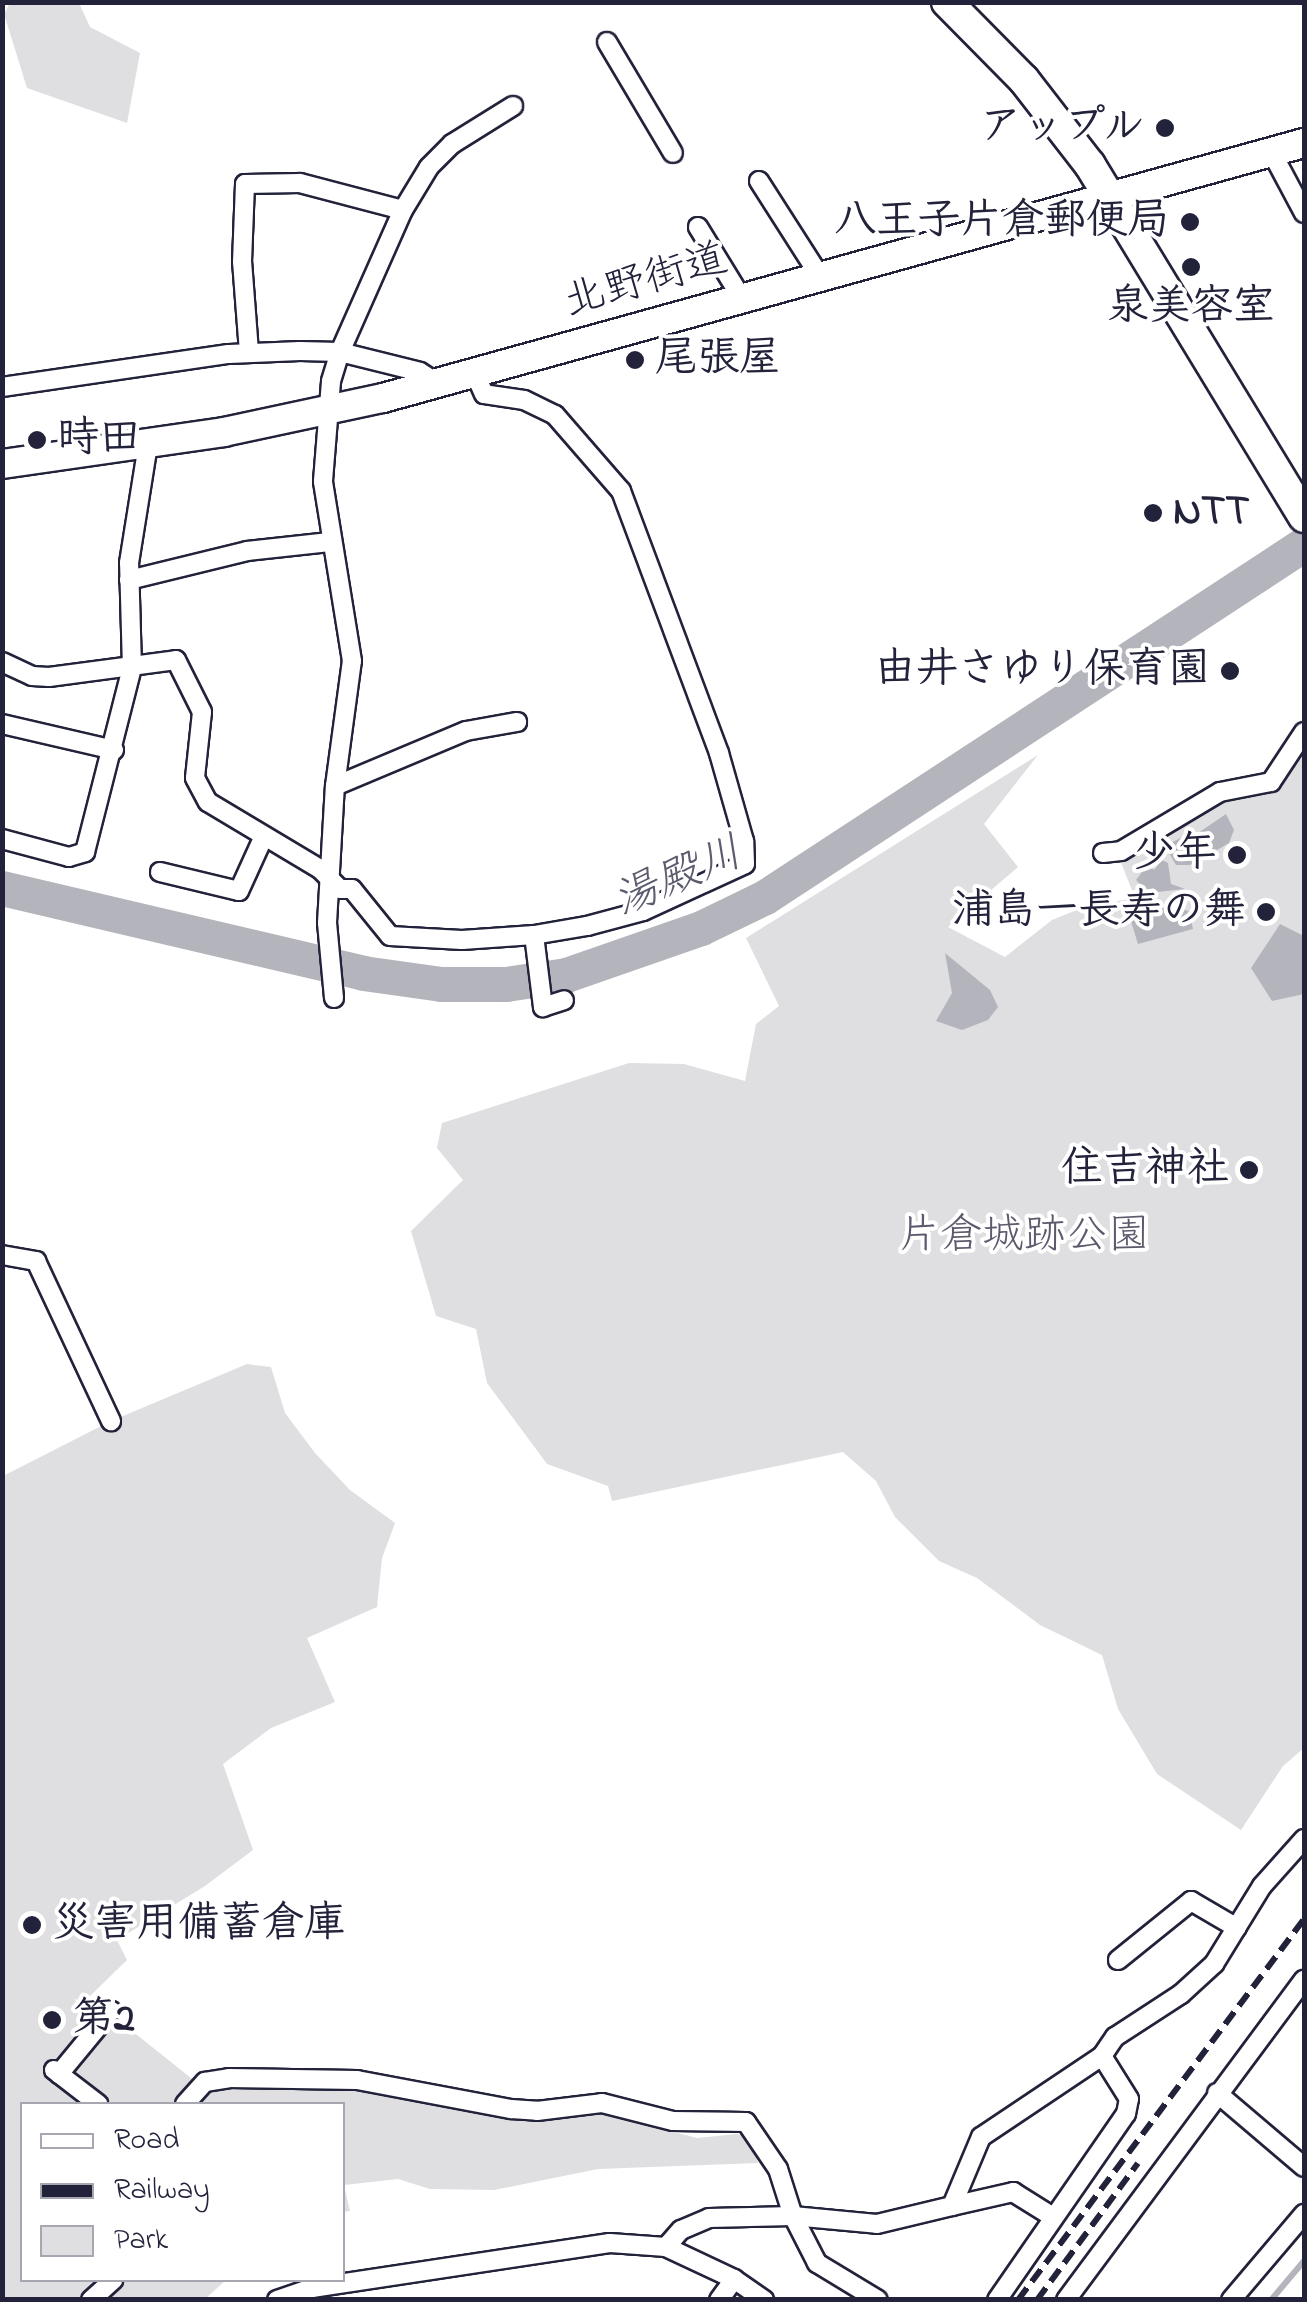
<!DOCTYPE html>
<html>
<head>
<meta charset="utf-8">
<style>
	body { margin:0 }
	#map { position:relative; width:1307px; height:2302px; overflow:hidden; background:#fff; font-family:"Indie Flower","Klee One",sans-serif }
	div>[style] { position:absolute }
	.green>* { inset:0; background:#dfdfe2 }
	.water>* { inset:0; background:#b4b4bc }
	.stream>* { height:6px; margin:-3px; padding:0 3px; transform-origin:3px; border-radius:3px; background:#b4b4bc }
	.river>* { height:35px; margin:-17.5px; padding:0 17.5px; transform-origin:17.5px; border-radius:17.5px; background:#b4b4bc }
	.roads { filter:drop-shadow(2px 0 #22223b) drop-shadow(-2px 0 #22223b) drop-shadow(0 2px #22223b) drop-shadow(0 -2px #22223b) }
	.minor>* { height:18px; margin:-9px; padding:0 9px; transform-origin:9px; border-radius:9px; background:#fff }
	.secondary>* { height:28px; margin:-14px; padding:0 14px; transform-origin:14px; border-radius:14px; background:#fff }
	.trunk>* { height:30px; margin:-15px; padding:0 15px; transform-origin:15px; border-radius:15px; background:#fff }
	.rail>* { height:6px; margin-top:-3px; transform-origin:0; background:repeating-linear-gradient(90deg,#22223b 0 15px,transparent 0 23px) }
	.dots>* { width:28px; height:28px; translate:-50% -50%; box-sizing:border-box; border:5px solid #fff; border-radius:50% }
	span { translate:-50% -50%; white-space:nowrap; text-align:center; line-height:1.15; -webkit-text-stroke:8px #fff; paint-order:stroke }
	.poi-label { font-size:42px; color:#22223b; font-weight:700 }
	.right { translate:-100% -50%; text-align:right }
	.left { translate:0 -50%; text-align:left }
	.street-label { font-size:42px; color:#22223b }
	.park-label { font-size:42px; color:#5b5b6d }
	.water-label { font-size:45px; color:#5c5c6f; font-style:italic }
	.frame { position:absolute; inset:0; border:5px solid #22223b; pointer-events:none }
	.legend { position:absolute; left:20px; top:2102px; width:325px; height:180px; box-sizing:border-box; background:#fff; border:2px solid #a7a7b1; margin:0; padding:12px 18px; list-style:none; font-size:30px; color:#22223b }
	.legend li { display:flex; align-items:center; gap:20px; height:50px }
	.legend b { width:50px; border:2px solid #a7a7b1 }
</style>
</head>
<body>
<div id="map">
	<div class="green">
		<div style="clip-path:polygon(10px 3px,79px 3px,90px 27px,140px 53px,127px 123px,27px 88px,4px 14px)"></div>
		<div style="clip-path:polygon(1304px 744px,1304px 1748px,1283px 1766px,1241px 1830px,1157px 1774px,1118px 1709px,1102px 1655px,1040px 1625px,977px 1578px,939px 1561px,895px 1517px,876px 1481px,843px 1452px,612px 1501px,608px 1486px,547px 1464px,487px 1383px,476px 1329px,436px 1316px,411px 1231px,463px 1180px,437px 1148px,442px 1123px,629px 1063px,684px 1064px,745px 1081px,756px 1024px,779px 1006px,746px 938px,1038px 755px,984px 824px,1018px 867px,948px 927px,1005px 957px,1052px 920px,1084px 907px,1135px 898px,1120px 860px,1225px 797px,1268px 789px)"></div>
		<div style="clip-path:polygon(247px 1364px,271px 1367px,285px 1413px,315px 1453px,350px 1490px,395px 1523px,382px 1558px,377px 1607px,307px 1638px,335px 1702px,271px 1728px,223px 1764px,253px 1850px,205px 1886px,117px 1940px,127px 1960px,88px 1998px,103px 2012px,54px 2070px,85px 2104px,22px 2104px,22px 2280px,225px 2281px,205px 2299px,3px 2300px,3px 1476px,111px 1421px)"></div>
		<div style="clip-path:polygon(117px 2019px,196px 2082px,178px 2104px,112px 2104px,73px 2073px)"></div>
		<div style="clip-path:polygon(352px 2087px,491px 2115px,542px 2120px,603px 2114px,697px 2138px,737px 2134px,751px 2138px,758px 2163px,598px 2169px,494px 2190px,430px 2189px,398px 2179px,344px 2185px,350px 2211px,343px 2212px,342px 2104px,199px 2104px,205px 2096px,222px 2088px)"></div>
	</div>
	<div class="water">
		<div style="clip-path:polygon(1226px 814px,1234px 830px,1229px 843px,1212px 853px,1198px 833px)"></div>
		<div style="clip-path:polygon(1188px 834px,1196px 835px,1209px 855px,1190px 865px,1176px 865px,1165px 846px)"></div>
		<div style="clip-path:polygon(1162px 860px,1168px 863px,1171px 884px,1185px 889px,1148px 893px,1136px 880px,1148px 864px,1154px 870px)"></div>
		<div style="clip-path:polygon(1168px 906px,1189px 911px,1193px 929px,1138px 944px,1130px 918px)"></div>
		<div style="clip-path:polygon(1280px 924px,1304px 936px,1304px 994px,1272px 1001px,1251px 968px)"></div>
		<div style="clip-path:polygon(945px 953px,990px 990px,998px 1007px,988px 1020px,962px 1030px,936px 1021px,952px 993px)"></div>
	</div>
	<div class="stream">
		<div style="left:1271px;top:2300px;width:51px;rotate:-49.8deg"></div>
	</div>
	<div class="river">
		<div style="left:2px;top:888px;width:371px;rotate:13.2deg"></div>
		<div style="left:363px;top:973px;width:79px;rotate:8deg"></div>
		<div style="left:441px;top:984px;width:65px"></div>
		<div style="left:506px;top:984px;width:61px;rotate:-8.5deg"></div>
		<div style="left:566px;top:975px;width:143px;rotate:-19.2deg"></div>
		<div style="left:701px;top:928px;width:71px;rotate:-25.8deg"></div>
		<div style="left:765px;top:897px;width:644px;rotate:-33.22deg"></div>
	</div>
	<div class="roads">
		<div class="minor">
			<div style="left:607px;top:42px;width:129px;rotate:59.3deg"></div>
			<div style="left:1272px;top:153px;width:68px;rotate:61.9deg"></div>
			<div style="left:759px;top:181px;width:112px;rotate:57.4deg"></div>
			<div style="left:698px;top:227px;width:82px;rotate:58.4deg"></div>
			<div style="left:249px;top:352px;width:90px;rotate:-94.4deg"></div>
			<div style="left:242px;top:262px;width:78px;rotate:-87.8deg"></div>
			<div style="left:245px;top:184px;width:55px;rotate:-1deg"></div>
			<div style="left:300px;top:183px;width:106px;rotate:14.7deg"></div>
			<div style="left:2px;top:387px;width:229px;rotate:-8.3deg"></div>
			<div style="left:229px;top:354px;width:71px;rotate:-2.4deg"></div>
			<div style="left:300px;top:351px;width:40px;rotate:1.4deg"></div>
			<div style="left:340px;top:352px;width:82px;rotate:14deg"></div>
			<div style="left:420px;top:372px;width:20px;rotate:33deg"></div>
			<div style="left:129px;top:580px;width:122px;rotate:-13.8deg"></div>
			<div style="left:247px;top:551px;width:83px;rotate:-6.2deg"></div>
			<div style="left:2px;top:662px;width:33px;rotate:25deg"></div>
			<div style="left:32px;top:676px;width:17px;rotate:3deg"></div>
			<div style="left:49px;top:677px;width:128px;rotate:-7.6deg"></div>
			<div style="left:176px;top:660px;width:58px;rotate:63.4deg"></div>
			<div style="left:202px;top:712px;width:66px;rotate:96.1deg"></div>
			<div style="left:195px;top:778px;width:27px;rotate:62deg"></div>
			<div style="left:208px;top:802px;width:131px;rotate:30.9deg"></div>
			<div style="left:320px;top:869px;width:28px;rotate:45deg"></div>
			<div style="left:340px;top:889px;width:12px"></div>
			<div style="left:352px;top:889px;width:60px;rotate:51deg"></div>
			<div style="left:390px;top:936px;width:72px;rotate:3.2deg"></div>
			<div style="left:462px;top:940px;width:72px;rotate:-4deg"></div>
			<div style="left:534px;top:935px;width:54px;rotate:-9.6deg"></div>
			<div style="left:587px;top:926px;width:58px;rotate:-15deg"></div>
			<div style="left:643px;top:911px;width:112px;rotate:-24.7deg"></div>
			<div style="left:745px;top:864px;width:23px;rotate:-92deg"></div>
			<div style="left:744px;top:841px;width:91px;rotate:-105.9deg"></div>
			<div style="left:719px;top:753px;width:280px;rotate:-110.5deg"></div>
			<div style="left:621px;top:491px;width:101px;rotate:-131deg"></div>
			<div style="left:555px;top:415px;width:34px;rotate:-154deg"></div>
			<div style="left:524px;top:400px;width:40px;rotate:-171.5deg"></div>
			<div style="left:484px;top:394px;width:24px;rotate:-114deg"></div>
			<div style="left:2px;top:724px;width:115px;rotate:13.1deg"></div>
			<div style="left:335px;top:786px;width:142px;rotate:-22.8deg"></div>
			<div style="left:466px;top:731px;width:52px;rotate:-10deg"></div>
			<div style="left:2px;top:839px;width:69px;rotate:15deg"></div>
			<div style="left:69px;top:857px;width:17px;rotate:-17deg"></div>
			<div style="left:85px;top:852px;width:190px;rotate:-75.7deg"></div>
			<div style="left:132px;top:668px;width:105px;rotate:-91.6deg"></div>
			<div style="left:129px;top:563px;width:120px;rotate:-80.9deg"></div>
			<div style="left:1103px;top:853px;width:18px;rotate:-6deg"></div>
			<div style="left:1121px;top:851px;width:115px;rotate:-30.8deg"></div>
			<div style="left:1220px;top:792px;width:52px;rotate:-11.1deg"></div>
			<div style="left:1271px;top:782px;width:60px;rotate:-56.6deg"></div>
			<div style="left:160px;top:872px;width:81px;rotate:13.5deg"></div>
			<div style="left:239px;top:891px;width:58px;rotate:-65.6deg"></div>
			<div style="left:534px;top:935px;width:73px;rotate:82.9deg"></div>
			<div style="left:543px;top:1007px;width:22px;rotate:-18deg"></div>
			<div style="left:334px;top:998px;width:75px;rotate:-95.3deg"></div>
			<div style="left:327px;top:923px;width:137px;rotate:-86.7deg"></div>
			<div style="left:335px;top:786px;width:126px;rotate:-82.3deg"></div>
			<div style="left:352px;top:661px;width:182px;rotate:-99.2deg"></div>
			<div style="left:323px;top:481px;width:100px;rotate:-85.4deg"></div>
			<div style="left:331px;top:381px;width:30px;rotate:-73deg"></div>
			<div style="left:340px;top:352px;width:155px;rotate:-66.1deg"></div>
			<div style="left:403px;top:210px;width:50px;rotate:-58.8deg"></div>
			<div style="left:429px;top:167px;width:33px;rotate:-45deg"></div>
			<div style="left:452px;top:144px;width:72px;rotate:-31.9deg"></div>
			<div style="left:2px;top:1255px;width:35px;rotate:10deg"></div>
			<div style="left:36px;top:1261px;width:177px;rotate:64.9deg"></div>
			<div style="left:1118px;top:1960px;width:94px;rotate:-38.9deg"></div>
			<div style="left:1191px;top:1901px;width:53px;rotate:30.4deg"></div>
			<div style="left:54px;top:2070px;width:56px;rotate:37.7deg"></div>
			<div style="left:59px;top:2074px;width:82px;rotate:-50.5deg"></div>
			<div style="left:1217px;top:2093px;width:114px;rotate:40.4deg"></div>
			<div style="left:185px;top:2104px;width:30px;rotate:-48deg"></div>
			<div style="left:205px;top:2082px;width:24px;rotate:-9deg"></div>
			<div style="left:229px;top:2078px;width:128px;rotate:0.9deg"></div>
			<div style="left:357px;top:2080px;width:157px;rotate:10.7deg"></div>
			<div style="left:511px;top:2109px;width:26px;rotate:4deg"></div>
			<div style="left:537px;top:2111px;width:65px;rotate:-7deg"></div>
			<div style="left:602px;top:2103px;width:73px;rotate:14.2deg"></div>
			<div style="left:673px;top:2121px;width:73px;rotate:0.8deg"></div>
			<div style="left:746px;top:2122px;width:57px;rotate:55.8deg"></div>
			<div style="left:778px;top:2169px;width:49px;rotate:72.3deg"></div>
			<div style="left:793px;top:2216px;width:53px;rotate:62.9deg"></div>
			<div style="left:817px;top:2263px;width:71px;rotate:31.2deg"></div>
			<div style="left:952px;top:2206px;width:63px;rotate:-12.9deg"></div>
			<div style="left:1013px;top:2192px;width:47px;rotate:32deg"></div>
			<div style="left:666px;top:2247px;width:23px;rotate:-49deg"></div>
			<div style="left:681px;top:2230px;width:30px;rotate:-23deg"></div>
			<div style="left:709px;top:2218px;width:84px;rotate:-1.4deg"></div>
			<div style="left:793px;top:2216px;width:84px;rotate:5.4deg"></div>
			<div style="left:877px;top:2224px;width:77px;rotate:-13.5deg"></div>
			<div style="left:952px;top:2206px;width:75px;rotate:-67.2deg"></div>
			<div style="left:981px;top:2137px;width:146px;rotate:-33.8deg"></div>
			<div style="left:1102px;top:2056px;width:23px;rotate:-56deg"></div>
			<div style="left:1115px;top:2037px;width:79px;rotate:-33.1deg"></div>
			<div style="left:1181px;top:1994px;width:45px;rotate:-42.3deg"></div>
			<div style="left:1214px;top:1964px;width:92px;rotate:-58.4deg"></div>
			<div style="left:1262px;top:1886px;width:63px;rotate:-48.2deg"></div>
			<div style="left:91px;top:2300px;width:30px;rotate:-42deg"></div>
			<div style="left:277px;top:2300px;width:37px;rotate:-19deg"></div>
			<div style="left:312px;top:2288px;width:301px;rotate:-8.6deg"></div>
			<div style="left:610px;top:2243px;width:56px;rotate:4.1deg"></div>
			<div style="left:666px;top:2247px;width:75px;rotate:25.2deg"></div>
			<div style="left:734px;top:2279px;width:37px;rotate:35deg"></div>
			<div style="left:719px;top:2300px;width:26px;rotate:-54deg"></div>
			<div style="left:997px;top:2300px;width:226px;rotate:-55.3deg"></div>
			<div style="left:1126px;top:2114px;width:15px;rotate:-79deg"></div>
			<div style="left:1129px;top:2099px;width:51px;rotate:-122.1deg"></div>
			<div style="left:1066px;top:2300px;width:399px;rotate:-53.4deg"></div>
			<div style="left:1231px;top:2300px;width:113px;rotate:-49.7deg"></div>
		</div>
		<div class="secondary">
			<div style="left:2px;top:464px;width:224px;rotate:-8.2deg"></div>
			<div style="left:224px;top:432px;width:163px;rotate:-12.1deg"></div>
			<div style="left:383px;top:398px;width:956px;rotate:-15.48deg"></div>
		</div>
		<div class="trunk">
			<div style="left:947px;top:2px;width:110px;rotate:45.4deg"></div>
			<div style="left:1024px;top:80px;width:108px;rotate:52.2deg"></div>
			<div style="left:1090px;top:165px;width:412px;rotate:58.7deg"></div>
		</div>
	</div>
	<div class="rail">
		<div style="left:1018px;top:2300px;width:476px;rotate:-53.1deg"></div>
		<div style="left:1037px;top:2300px;width:170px;rotate:-53.6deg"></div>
	</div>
	<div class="dots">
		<div style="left:1165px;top:128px;background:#22223b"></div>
		<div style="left:1190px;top:222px;background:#22223b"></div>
		<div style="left:1191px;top:267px;background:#22223b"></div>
		<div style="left:635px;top:360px;background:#22223b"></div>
		<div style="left:37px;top:440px;background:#22223b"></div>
		<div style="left:1153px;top:513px;background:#22223b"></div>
		<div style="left:1230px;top:671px;background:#22223b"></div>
		<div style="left:1237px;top:855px;background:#22223b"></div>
		<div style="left:1266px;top:912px;background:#22223b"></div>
		<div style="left:1249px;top:1170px;background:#22223b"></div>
		<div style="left:32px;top:1925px;background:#22223b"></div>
		<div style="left:52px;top:2020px;background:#22223b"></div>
	</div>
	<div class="poi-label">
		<span class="right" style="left:1145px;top:128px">アップル</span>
		<span class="right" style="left:1170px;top:222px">八王子片倉郵便局</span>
		<span style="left:1191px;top:308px">泉美容室</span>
		<span class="left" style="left:655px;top:360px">尾張屋</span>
		<span class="left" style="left:57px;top:440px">時田</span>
		<span class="left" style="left:1173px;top:513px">NTT</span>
		<span class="right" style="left:1210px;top:671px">由井さゆり保育園</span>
		<span class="right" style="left:1217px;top:855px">少年</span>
		<span class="right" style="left:1246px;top:912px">浦島一長寿の舞</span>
		<span class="right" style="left:1229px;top:1170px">住吉神社</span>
		<span class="left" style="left:52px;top:1925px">災害用備蓄倉庫</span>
		<span class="left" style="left:72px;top:2020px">第2</span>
	</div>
	<div class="street-label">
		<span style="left:646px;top:282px;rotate:-16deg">北野街道</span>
	</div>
	<div class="park-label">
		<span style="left:1024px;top:1237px">片倉城跡公園</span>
	</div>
	<div class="water-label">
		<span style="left:679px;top:879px;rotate:-23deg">湯殿川</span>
	</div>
	<div class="frame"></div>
	<ul class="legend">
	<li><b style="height:12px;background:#fff"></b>Road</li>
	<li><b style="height:12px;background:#22223b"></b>Railway</li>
	<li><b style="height:28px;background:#dfdfe2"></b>Park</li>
	</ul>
</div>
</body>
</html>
